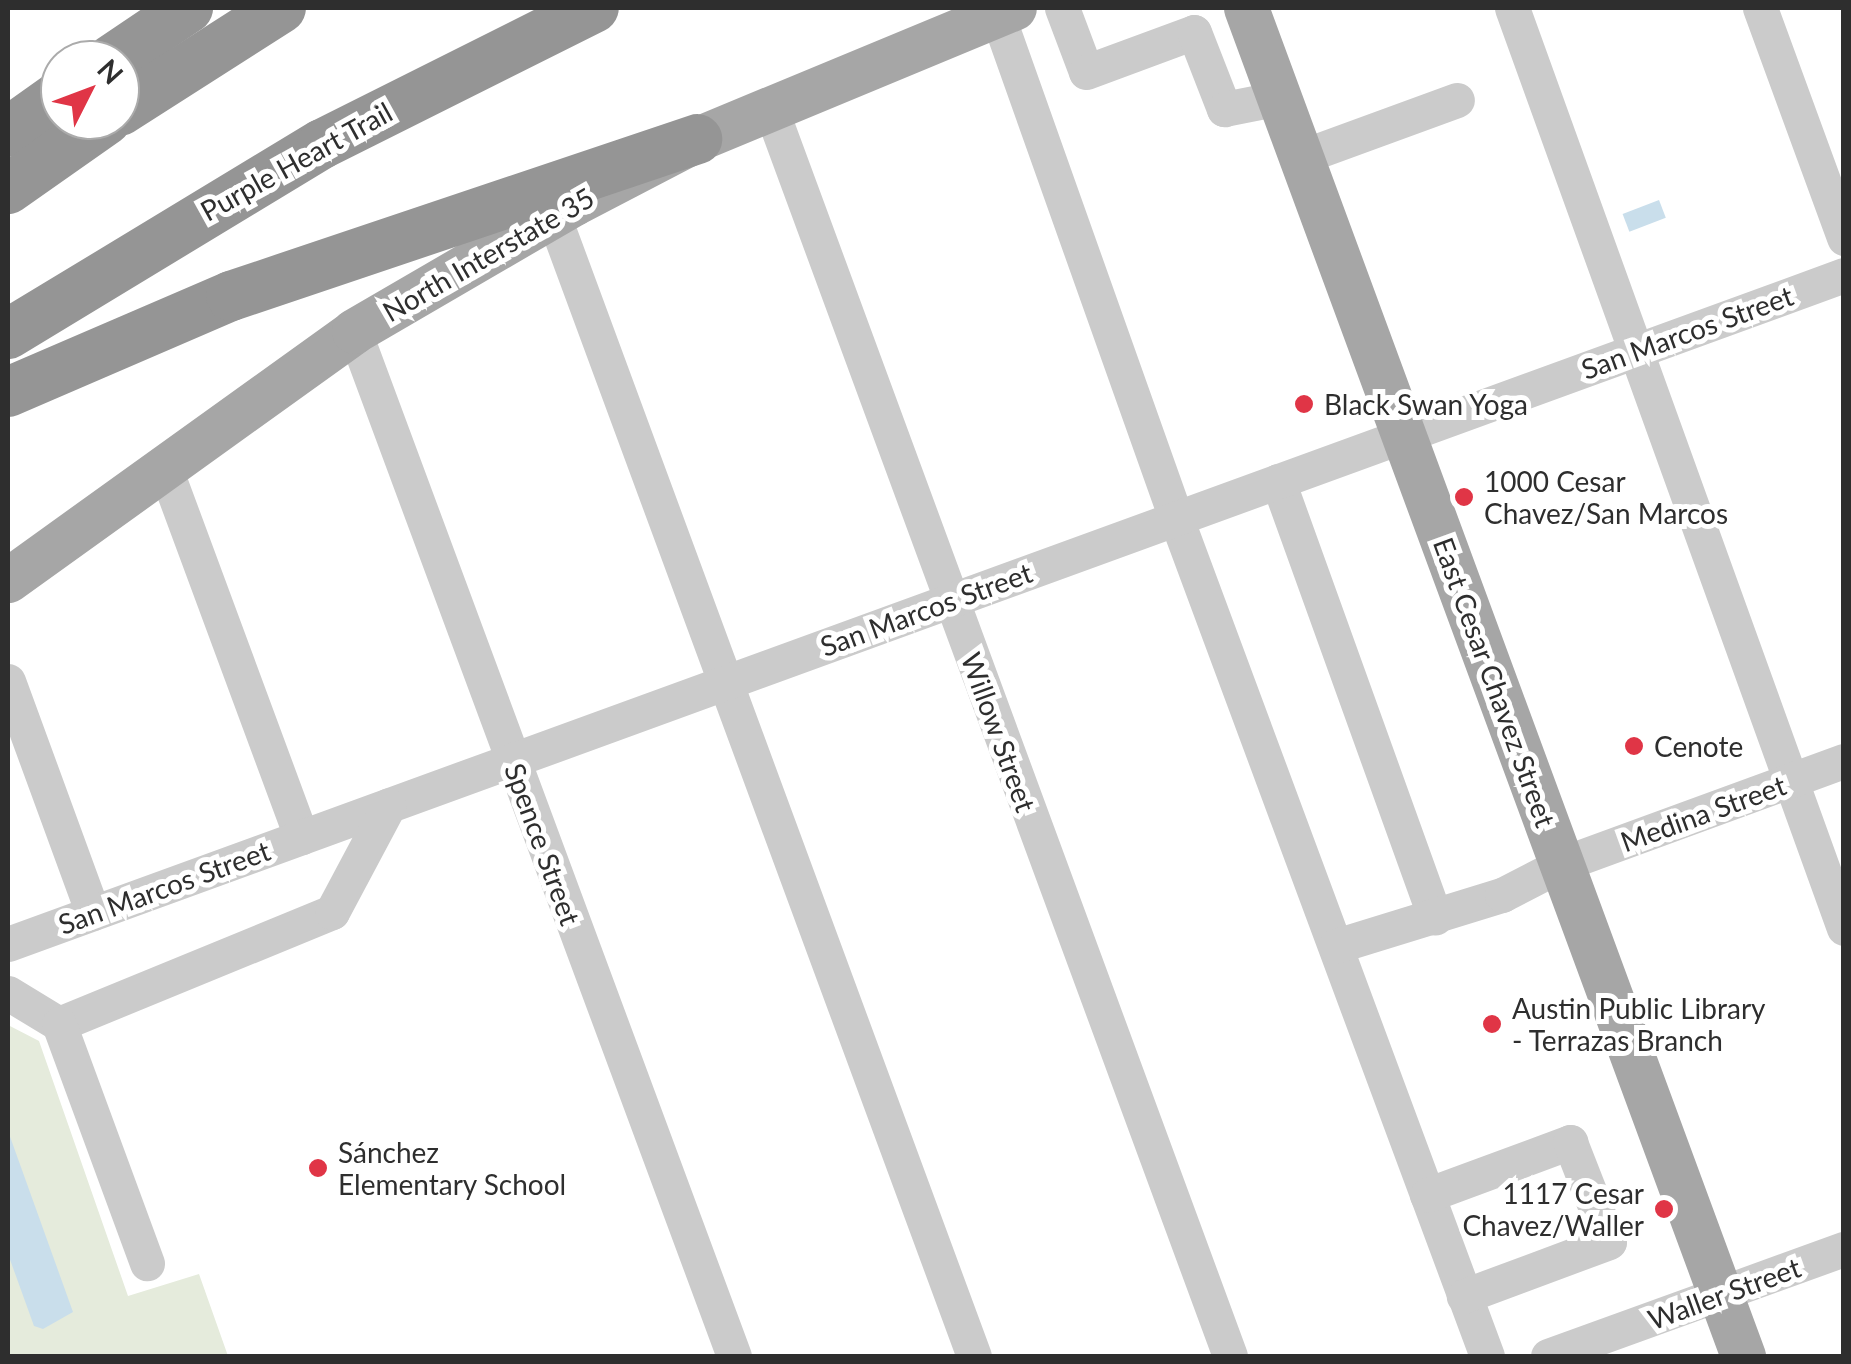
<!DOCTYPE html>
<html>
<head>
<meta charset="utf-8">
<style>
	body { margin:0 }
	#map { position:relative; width:1851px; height:1364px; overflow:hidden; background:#fff; font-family:Lato,sans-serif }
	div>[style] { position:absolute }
	.green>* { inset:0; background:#e5ebdc }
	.water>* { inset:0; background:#c9deeb; transform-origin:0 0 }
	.minor>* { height:35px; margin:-17.5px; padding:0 17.5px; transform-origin:17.5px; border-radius:17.5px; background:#cbcbcb }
	.major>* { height:45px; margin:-22.5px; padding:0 22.5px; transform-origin:22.5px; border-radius:22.5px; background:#a6a6a6 }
	.highway>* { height:50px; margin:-25px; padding:0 25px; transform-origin:25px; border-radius:25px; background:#959595 }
	.dots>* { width:28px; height:28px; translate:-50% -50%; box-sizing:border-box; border:5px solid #fff; border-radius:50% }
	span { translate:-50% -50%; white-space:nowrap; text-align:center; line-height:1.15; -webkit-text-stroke:10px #fff; paint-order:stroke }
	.street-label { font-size:28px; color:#2e2e2e }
	.poi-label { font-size:28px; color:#2e2e2e }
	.left { translate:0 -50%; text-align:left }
	.right { translate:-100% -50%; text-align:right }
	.frame { position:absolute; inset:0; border:10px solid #2e2e2e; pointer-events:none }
	.north { position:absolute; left:40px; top:40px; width:100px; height:100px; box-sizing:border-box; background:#fff; border:2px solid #ababab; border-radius:50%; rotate:48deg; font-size:28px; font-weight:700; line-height:40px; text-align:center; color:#2e2e2e }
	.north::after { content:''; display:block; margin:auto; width:35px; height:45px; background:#e03546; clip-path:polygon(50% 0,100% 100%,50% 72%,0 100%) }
</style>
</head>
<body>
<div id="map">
	<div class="green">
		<div style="clip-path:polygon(8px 1025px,39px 1041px,128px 1296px,199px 1274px,228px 1356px,8px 1356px)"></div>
	</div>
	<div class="water">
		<div style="left:1659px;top:200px;width:19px;height:39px;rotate:69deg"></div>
		<div style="clip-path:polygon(8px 1131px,73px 1312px,43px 1329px,34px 1326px,8px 1254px)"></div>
	</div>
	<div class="minor">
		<div style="left:1062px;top:8px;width:68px;rotate:69.4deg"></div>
		<div style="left:1086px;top:72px;width:115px;rotate:-20.3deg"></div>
		<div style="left:1194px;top:32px;width:83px;rotate:68.7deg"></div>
		<div style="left:1224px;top:109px;width:57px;rotate:-11.1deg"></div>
		<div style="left:1512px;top:8px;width:978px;rotate:70.16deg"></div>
		<div style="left:1760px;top:8px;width:245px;rotate:69.9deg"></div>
		<div style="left:997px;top:14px;width:535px;rotate:70.45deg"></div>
		<div style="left:1176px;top:518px;width:894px;rotate:69.64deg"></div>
		<div style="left:770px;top:107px;width:1331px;rotate:69.78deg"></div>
		<div style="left:1301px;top:157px;width:166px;rotate:-20.1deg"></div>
		<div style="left:553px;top:215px;width:1216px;rotate:69.75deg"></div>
		<div style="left:354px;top:331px;width:1093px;rotate:69.66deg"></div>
		<div style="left:163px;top:463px;width:399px;rotate:69.7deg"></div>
		<div style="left:1278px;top:481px;width:464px;rotate:70.2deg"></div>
		<div style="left:8px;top:681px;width:247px;rotate:69.9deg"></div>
		<div style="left:8px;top:944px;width:1954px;rotate:-20.02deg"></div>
		<div style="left:1336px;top:946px;width:174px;rotate:-17.1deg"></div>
		<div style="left:1502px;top:895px;width:68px;rotate:-27.3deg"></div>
		<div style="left:1562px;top:864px;width:300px;rotate:-20.1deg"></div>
		<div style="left:8px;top:993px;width:60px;rotate:31.3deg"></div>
		<div style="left:59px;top:1024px;width:295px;rotate:-22.3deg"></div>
		<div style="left:332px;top:912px;width:121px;rotate:-62deg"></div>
		<div style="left:59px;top:1024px;width:255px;rotate:69.8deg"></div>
		<div style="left:1427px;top:1195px;width:153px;rotate:-20.3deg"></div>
		<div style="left:1570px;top:1142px;width:107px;rotate:68.7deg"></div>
		<div style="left:1609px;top:1242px;width:155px;rotate:159.6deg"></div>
		<div style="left:1548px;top:1356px;width:315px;rotate:-19.9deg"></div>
	</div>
	<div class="major">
		<div style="left:1246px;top:8px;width:1437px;rotate:69.76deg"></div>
		<div style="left:8px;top:580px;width:426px;rotate:-35.7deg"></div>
		<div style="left:354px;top:331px;width:255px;rotate:-30.2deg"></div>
		<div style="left:574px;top:203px;width:139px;rotate:-27.5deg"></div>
		<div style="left:697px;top:139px;width:343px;rotate:-22.5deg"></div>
	</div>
	<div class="highway">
		<div style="left:111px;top:60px;width:93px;rotate:-34deg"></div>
		<div style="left:120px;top:111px;width:191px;rotate:-32.6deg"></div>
		<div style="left:8px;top:132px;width:64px;rotate:-35.4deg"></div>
		<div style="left:8px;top:189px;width:120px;rotate:-35.1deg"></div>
		<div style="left:8px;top:334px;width:367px;rotate:-31.2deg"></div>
		<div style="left:322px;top:144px;width:304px;rotate:-26.6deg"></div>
		<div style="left:8px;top:392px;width:243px;rotate:-23.3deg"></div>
		<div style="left:231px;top:296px;width:492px;rotate:-18.6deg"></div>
	</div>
	<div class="dots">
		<div style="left:1304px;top:404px;background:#e03546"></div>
		<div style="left:1464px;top:497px;background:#e03546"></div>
		<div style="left:1634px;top:746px;background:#e03546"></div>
		<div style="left:1492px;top:1024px;background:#e03546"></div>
		<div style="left:318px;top:1168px;background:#e03546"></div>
		<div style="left:1664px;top:1209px;background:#e03546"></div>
	</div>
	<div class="street-label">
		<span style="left:296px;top:161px;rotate:-29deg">Purple Heart Trail</span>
		<span style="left:488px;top:254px;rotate:-30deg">North Interstate 35</span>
		<span style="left:1687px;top:332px;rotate:-20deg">San Marcos Street</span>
		<span style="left:926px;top:609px;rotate:-20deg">San Marcos Street</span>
		<span style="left:1495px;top:682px;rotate:70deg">East Cesar Chavez Street</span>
		<span style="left:999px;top:732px;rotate:70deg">Willow Street</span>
		<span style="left:1703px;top:813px;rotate:-20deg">Medina Street</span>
		<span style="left:543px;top:844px;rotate:70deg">Spence Street</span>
		<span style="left:164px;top:887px;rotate:-20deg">San Marcos Street</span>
		<span style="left:1724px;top:1293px;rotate:-20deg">Waller Street</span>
	</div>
	<div class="poi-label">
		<span class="left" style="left:1324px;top:404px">Black Swan Yoga</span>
		<span class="left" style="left:1484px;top:497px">1000 Cesar<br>Chavez/San Marcos</span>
		<span class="left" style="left:1654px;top:746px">Cenote</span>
		<span class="left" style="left:1512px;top:1024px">Austin Public Library<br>- Terrazas Branch</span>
		<span class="left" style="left:338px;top:1168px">Sánchez<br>Elementary School</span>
		<span class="right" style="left:1644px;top:1209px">1117 Cesar<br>Chavez/Waller</span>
	</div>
	<div class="frame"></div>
	<div class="north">N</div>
</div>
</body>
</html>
